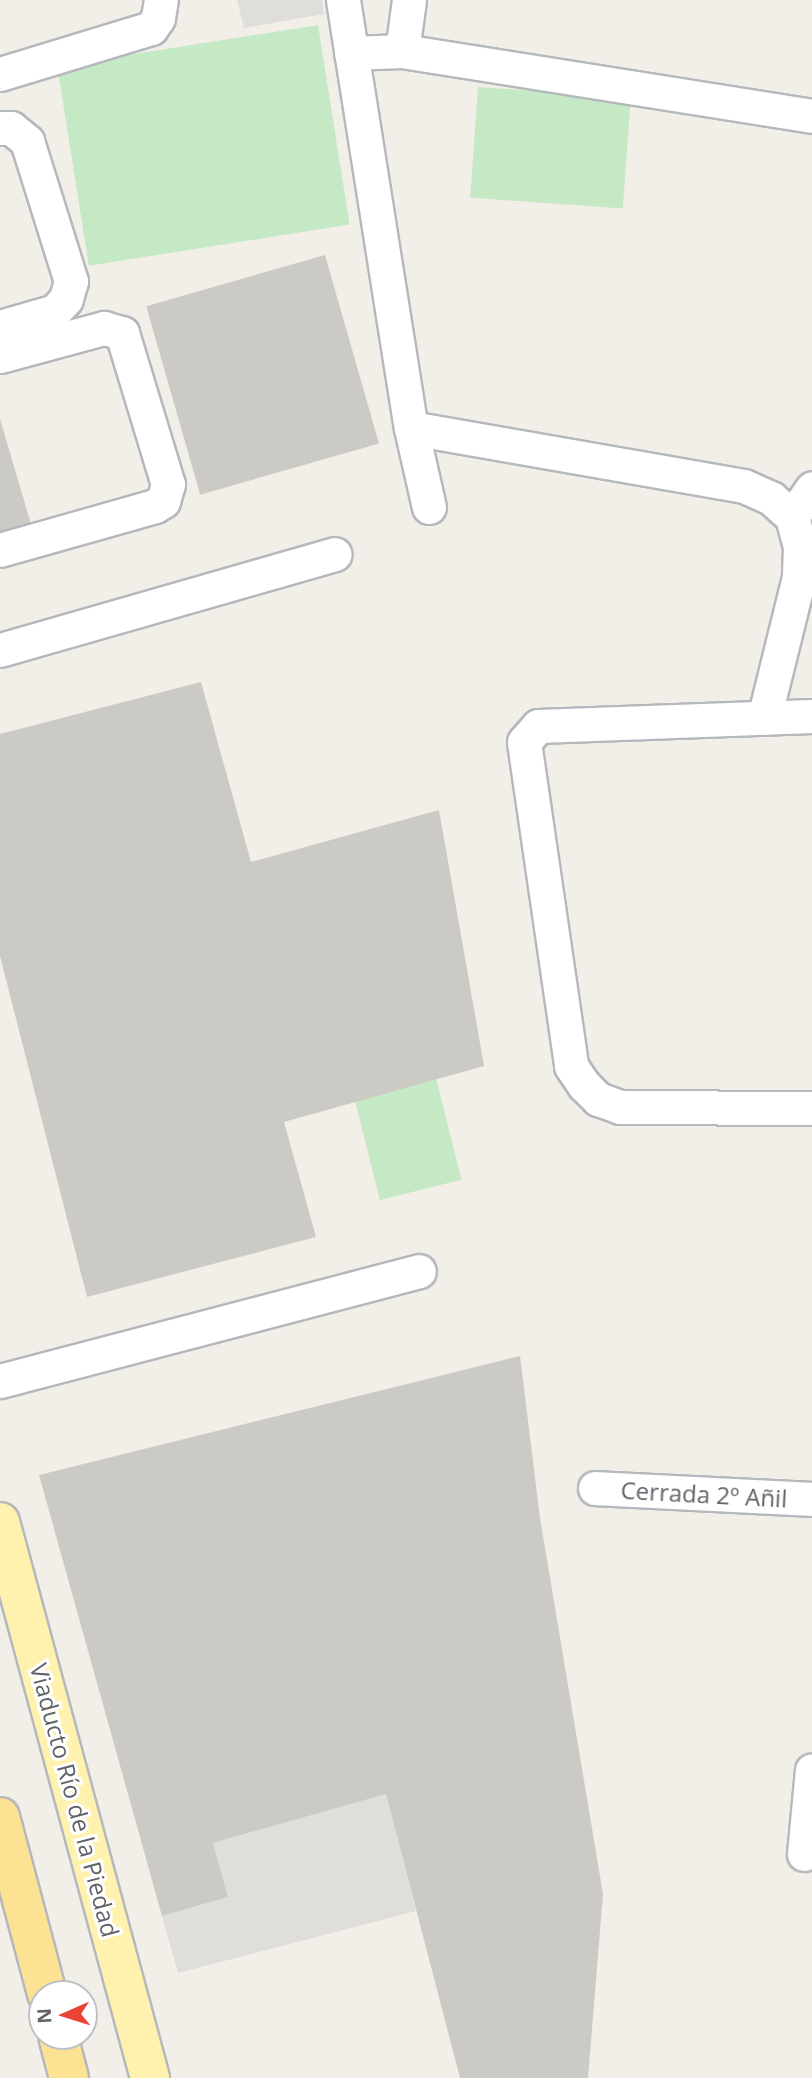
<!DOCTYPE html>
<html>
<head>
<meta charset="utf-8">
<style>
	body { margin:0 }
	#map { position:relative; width:812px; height:2078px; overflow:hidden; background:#f1efe8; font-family:"Open Sans",sans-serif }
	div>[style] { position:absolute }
	.industrial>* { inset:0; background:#e0deda }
	.green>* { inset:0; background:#c5e8c5; transform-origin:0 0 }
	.building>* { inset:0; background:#cccac5; transform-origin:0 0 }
	.roads { filter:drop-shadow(2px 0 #b5b8bc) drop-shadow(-2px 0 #b5b8bc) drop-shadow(0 2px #b5b8bc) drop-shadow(0 -2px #b5b8bc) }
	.minor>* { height:33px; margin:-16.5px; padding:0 16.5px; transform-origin:16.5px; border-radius:16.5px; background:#fff }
	.major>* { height:38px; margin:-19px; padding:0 19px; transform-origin:19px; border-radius:19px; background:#fff2af }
	.highway>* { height:38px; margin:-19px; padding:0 19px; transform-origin:19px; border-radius:19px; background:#fde293 }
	span { translate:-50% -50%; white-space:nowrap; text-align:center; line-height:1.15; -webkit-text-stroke:6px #fff; paint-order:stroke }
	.street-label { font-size:24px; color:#5f6368 }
	.north { position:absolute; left:28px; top:1980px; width:70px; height:70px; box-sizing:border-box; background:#fff; border:2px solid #bfc1c3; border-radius:50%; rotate:267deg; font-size:19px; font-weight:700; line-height:28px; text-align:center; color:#5f6368 }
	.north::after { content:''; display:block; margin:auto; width:24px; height:32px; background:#ea4335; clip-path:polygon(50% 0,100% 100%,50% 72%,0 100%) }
</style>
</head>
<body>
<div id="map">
	<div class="industrial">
		<div style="clip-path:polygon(237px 0,322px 0,324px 14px,244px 28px)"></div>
		<div style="clip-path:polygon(386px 1794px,416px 1911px,178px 1973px,162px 1916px,228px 1897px,213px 1843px)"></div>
	</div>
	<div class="green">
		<div style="left:318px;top:25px;width:202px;height:264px;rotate:81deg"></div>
		<div style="left:478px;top:87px;width:153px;height:111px;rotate:4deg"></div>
		<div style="left:434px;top:1070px;width:113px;height:84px;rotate:76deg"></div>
	</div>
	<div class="building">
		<div style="left:325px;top:255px;width:196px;height:186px;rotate:74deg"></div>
		<div style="clip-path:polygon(0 419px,31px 524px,0 533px)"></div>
		<div style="clip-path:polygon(201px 682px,251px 862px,439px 810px,484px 1066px,284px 1122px,316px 1237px,87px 1297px,0 956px,0 734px)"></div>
		<div style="clip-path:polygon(520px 1356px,540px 1518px,603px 1894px,588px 2078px,460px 2078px,386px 1794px,213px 1843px,228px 1897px,162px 1916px,39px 1475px)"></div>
	</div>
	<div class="roads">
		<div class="minor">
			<div style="left:343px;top:0;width:433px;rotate:81deg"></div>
			<div style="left:411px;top:428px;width:81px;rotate:77.2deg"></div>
			<div style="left:402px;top:51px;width:51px;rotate:-82.2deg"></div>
			<div style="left:351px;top:53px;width:51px;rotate:-2.2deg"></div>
			<div style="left:402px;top:51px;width:415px;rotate:9deg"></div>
			<div style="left:0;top:74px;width:158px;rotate:-16.9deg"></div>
			<div style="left:151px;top:28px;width:12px;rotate:-55deg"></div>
			<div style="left:158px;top:18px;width:18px;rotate:-81deg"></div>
			<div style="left:0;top:128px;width:11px"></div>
			<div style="left:11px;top:128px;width:21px;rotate:39deg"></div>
			<div style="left:27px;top:141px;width:147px;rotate:72.6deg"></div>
			<div style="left:71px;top:281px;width:19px;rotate:106deg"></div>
			<div style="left:66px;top:299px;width:16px;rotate:133deg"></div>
			<div style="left:55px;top:311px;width:57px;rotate:163.8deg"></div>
			<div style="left:0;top:356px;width:108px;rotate:-15.1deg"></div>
			<div style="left:104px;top:328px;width:19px;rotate:16deg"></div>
			<div style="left:122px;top:333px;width:158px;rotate:73.1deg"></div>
			<div style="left:168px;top:484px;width:18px;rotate:106deg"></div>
			<div style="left:163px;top:501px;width:9px;rotate:148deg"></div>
			<div style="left:155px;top:506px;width:161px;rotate:164.2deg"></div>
			<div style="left:411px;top:428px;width:338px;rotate:9.9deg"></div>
			<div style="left:744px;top:486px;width:30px;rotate:24deg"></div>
			<div style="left:771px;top:498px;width:28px;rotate:42deg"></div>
			<div style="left:792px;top:517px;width:30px;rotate:75deg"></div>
			<div style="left:800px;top:546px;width:31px;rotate:92deg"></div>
			<div style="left:799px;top:577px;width:145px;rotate:103.9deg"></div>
			<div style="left:792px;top:517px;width:35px;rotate:-55deg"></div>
			<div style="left:0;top:650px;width:348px;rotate:-16deg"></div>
			<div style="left:812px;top:716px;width:274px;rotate:177.9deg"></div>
			<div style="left:538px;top:726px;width:21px;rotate:131deg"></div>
			<div style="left:524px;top:742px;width:327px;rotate:81.7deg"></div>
			<div style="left:571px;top:1066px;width:23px;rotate:56deg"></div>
			<div style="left:584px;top:1085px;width:20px;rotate:45deg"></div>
			<div style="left:598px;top:1099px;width:23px;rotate:20deg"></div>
			<div style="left:620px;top:1107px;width:192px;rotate:0.3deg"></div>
			<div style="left:0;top:1381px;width:433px;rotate:-14.7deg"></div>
			<div style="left:595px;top:1488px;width:217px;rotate:2.9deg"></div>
			<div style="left:804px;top:1854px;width:84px;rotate:-84.6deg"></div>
		</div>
		<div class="major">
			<div style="left:0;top:1522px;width:576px;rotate:74.9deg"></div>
		</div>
		<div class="highway">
			<div style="left:0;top:1817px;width:183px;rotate:75.1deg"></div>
			<div style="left:58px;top:2036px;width:43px;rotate:75.3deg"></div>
		</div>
	</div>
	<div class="street-label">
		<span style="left:704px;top:1494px;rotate:3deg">Cerrada 2º Añil</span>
		<span style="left:75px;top:1800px;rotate:75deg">Viaducto Río de la Piedad</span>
	</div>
	<div class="north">N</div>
</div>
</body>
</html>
